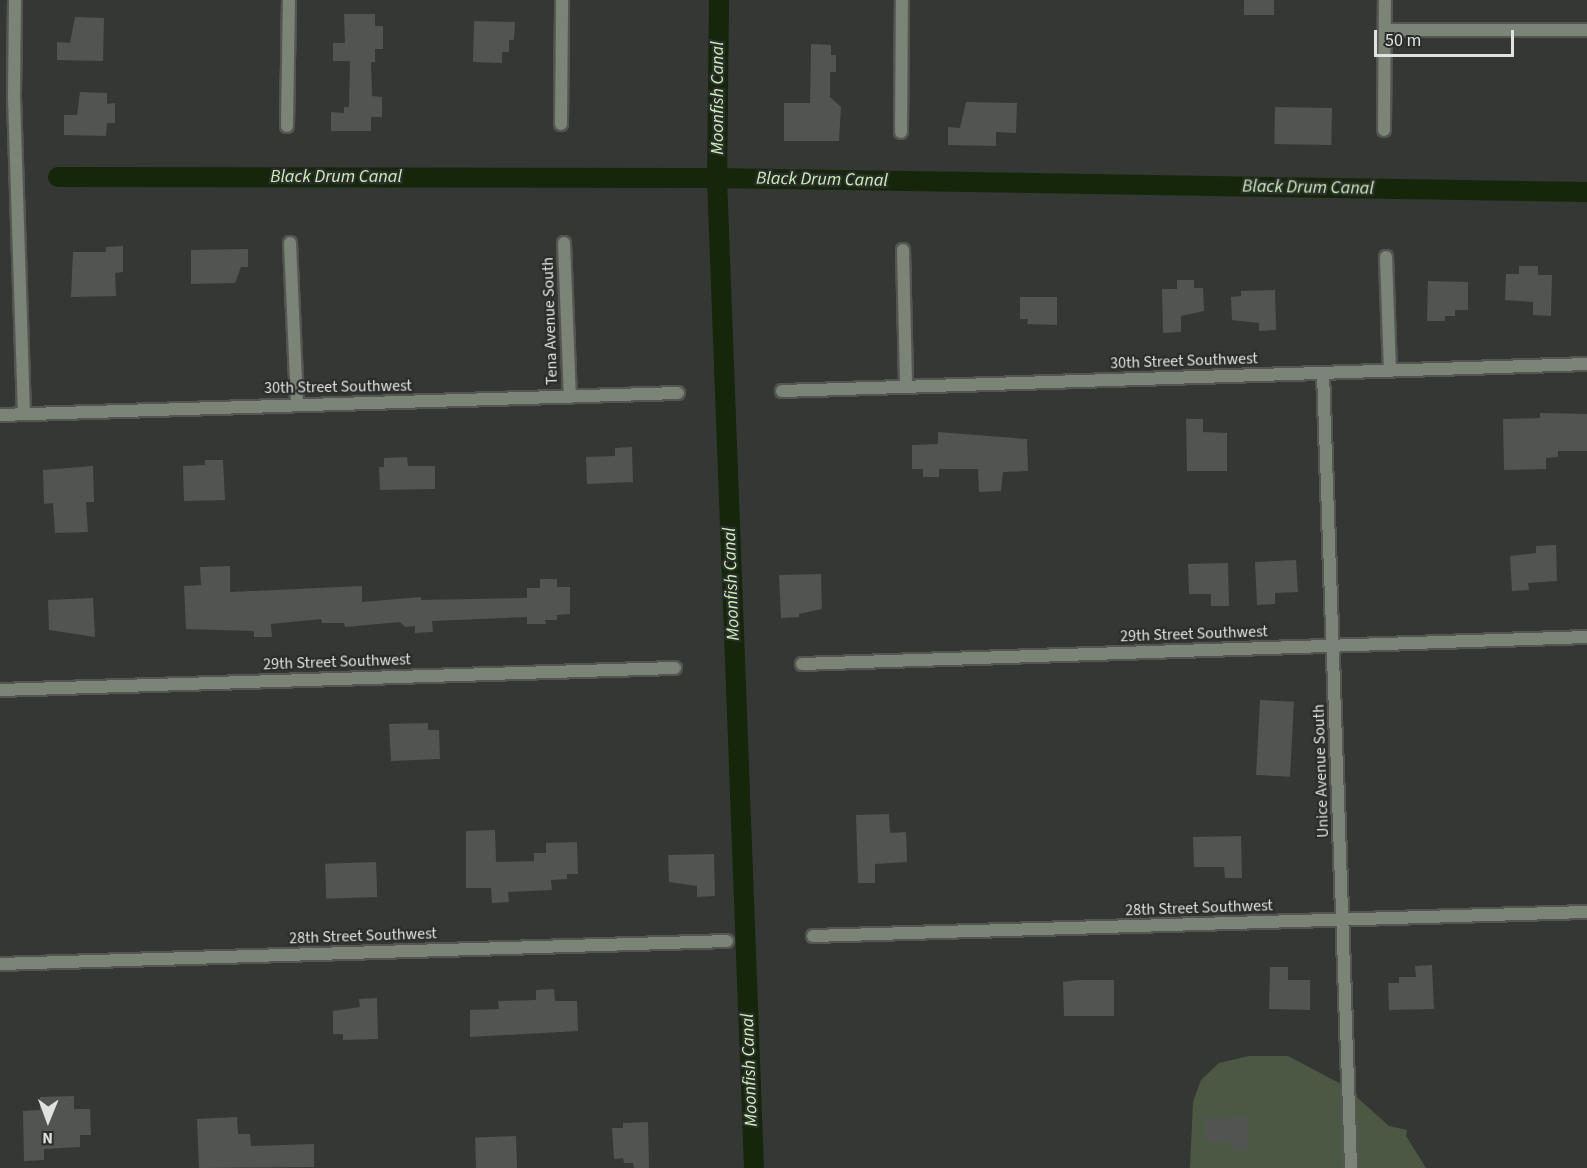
<!DOCTYPE html>
<html>
<head>
<meta charset="utf-8">
<style>
	body { margin:0 }
	#map { position:relative; width:1587px; height:1168px; overflow:hidden; background:#353734; font-family:"Source Sans 3",sans-serif }
	div>[style] { position:absolute }
	.green>* { inset:0; background:#4b5944 }
	.canal>* { height:20px; margin:-10px; padding:0 10px; transform-origin:10px; border-radius:10px; background:#15260b }
	.building>* { inset:0; background:#525451; transform-origin:0 0 }
	.roads { filter:drop-shadow(2px 0 #545653) drop-shadow(-2px 0 #545653) drop-shadow(0 2px #545653) drop-shadow(0 -2px #545653) }
	.minor>* { height:12px; margin:-6px; padding:0 6px; transform-origin:6px; border-radius:6px; background:#7b8476 }
	span { translate:-50% -50%; white-space:nowrap; text-align:center; line-height:1.15; -webkit-text-stroke:4.5px #2b2d2a; paint-order:stroke }
	.street-label { font-size:16px; color:#e1e2e0 }
	.water-label { font-size:18px; color:#ccf0b9; font-style:italic }
	.north { position:absolute; left:18px; top:1090px; width:60px; height:60px; -webkit-text-stroke:4px #2b2d2a; paint-order:stroke; rotate:181deg; font-size:16px; font-weight:700; line-height:24px; text-align:center; color:#e1e2e0 }
	.north::after { content:''; display:block; margin:auto; width:21px; height:27px; background:#e1e2e0; clip-path:polygon(50% 0,100% 100%,50% 72%,0 100%) }
	.scale { position:absolute; left:1374px; top:30px; width:140px; height:27px; box-sizing:border-box; border:3px solid #e1e2e0; border-top:0; padding-left:8px; font-size:18px; line-height:21px; white-space:nowrap; color:#e1e2e0; -webkit-text-stroke:4px #2b2d2a; paint-order:stroke }
</style>
</head>
<body>
<div id="map">
	<div class="green">
		<div style="clip-path:polygon(1249px 1056px,1288px 1056px,1343px 1085px,1389px 1126px,1407px 1130px,1406px 1136px,1426px 1168px,1190px 1168px,1193px 1102px,1201px 1080px,1219px 1063px)"></div>
	</div>
	<div class="canal">
		<div style="left:719px;top:0;width:178px;rotate:90.6deg"></div>
		<div style="left:717px;top:178px;width:991px;rotate:87.86deg"></div>
		<div style="left:58px;top:177px;width:659px;rotate:0.09deg"></div>
		<div style="left:717px;top:178px;width:870px;rotate:0.92deg"></div>
	</div>
	<div class="building">
		<div style="left:1244px;top:0;width:30px;height:15px"></div>
		<div style="clip-path:polygon(344px 14px,375px 14px,375px 26px,383px 26px,383px 49px,375px 49px,375px 62px,371px 62px,372px 96px,382px 97px,382px 117px,371px 117px,371px 131px,331px 131px,331px 112px,344px 113px,344px 107px,349px 107px,350px 61px,333px 61px,333px 43px,345px 43px)"></div>
		<div style="clip-path:polygon(75px 17px,104px 18px,103px 61px,57px 60px,57px 42px,70px 43px)"></div>
		<div style="clip-path:polygon(474px 21px,515px 22px,514px 40px,509px 40px,509px 52px,502px 52px,502px 63px,473px 62px)"></div>
		<div style="clip-path:polygon(811px 44px,831px 45px,831px 55px,836px 55px,836px 72px,830px 72px,830px 97px,841px 107px,839px 141px,784px 141px,784px 103px,810px 103px)"></div>
		<div style="clip-path:polygon(80px 92px,107px 93px,107px 104px,115px 103px,115px 123px,107px 123px,106px 136px,64px 135px,64px 115px,77px 115px)"></div>
		<div style="clip-path:polygon(966px 102px,1017px 103px,1016px 133px,996px 132px,996px 146px,948px 145px,948px 127px,960px 128px)"></div>
		<div style="left:1275px;top:107px;width:57px;height:37px;rotate:1deg"></div>
		<div style="clip-path:polygon(123px 246px,123px 272px,115px 273px,116px 296px,71px 297px,73px 252px,106px 252px,106px 247px)"></div>
		<div style="clip-path:polygon(248px 249px,248px 267px,241px 267px,235px 283px,191px 284px,191px 250px)"></div>
		<div style="clip-path:polygon(1519px 266px,1538px 266px,1538px 275px,1552px 275px,1551px 316px,1533px 315px,1533px 302px,1505px 300px,1506px 274px,1519px 274px)"></div>
		<div style="clip-path:polygon(1177px 280px,1194px 280px,1194px 288px,1203px 288px,1204px 311px,1181px 316px,1181px 332px,1163px 333px,1162px 289px,1177px 289px)"></div>
		<div style="clip-path:polygon(1428px 281px,1468px 282px,1468px 310px,1455px 310px,1455px 316px,1445px 316px,1445px 321px,1427px 321px)"></div>
		<div style="clip-path:polygon(1275px 290px,1276px 330px,1259px 331px,1259px 323px,1232px 320px,1231px 297px,1241px 296px,1241px 291px)"></div>
		<div style="clip-path:polygon(1020px 297px,1057px 297px,1057px 325px,1027px 324px,1028px 319px,1020px 319px)"></div>
		<div style="clip-path:polygon(1540px 413px,1587px 414px,1587px 451px,1558px 451px,1558px 457px,1546px 458px,1546px 469px,1504px 470px,1503px 419px,1540px 418px)"></div>
		<div style="clip-path:polygon(1186px 419px,1203px 419px,1203px 432px,1227px 433px,1227px 471px,1187px 471px)"></div>
		<div style="clip-path:polygon(938px 432px,1027px 439px,1028px 471px,1003px 472px,1001px 491px,979px 492px,978px 469px,939px 469px,939px 477px,923px 477px,923px 469px,912px 469px,912px 445px,938px 444px)"></div>
		<div style="clip-path:polygon(632px 447px,633px 482px,587px 484px,586px 457px,615px 456px,615px 448px)"></div>
		<div style="clip-path:polygon(407px 457px,408px 466px,435px 466px,435px 489px,380px 490px,379px 467px,384px 467px,384px 458px)"></div>
		<div style="clip-path:polygon(205px 460px,223px 460px,225px 500px,184px 501px,183px 466px,205px 465px)"></div>
		<div style="clip-path:polygon(93px 466px,94px 502px,86px 502px,88px 532px,55px 533px,53px 503px,44px 504px,43px 470px)"></div>
		<div style="clip-path:polygon(1556px 545px,1557px 581px,1528px 583px,1529px 590px,1512px 591px,1510px 556px,1536px 553px,1536px 546px)"></div>
		<div style="clip-path:polygon(1296px 560px,1298px 592px,1275px 593px,1275px 604px,1257px 605px,1255px 562px)"></div>
		<div style="clip-path:polygon(1228px 563px,1229px 606px,1211px 606px,1211px 594px,1189px 594px,1188px 564px)"></div>
		<div style="clip-path:polygon(230px 566px,230px 592px,362px 586px,362px 602px,421px 597px,421px 600px,527px 598px,527px 588px,540px 588px,540px 579px,557px 579px,557px 587px,570px 587px,570px 614px,557px 615px,557px 620px,545px 620px,546px 624px,527px 624px,527px 617px,432px 621px,433px 632px,415px 633px,415px 626px,405px 627px,400px 622px,345px 627px,344px 623px,322px 623px,321px 619px,271px 624px,272px 637px,254px 637px,254px 631px,186px 629px,184px 586px,201px 585px,200px 567px)"></div>
		<div style="clip-path:polygon(821px 574px,822px 609px,799px 614px,799px 617px,781px 618px,779px 575px)"></div>
		<div style="clip-path:polygon(93px 598px,95px 637px,49px 630px,48px 600px)"></div>
		<div style="left:1260px;top:700px;width:34px;height:75px;rotate:3deg"></div>
		<div style="clip-path:polygon(428px 723px,428px 730px,439px 730px,440px 759px,391px 761px,389px 724px)"></div>
		<div style="clip-path:polygon(889px 814px,890px 833px,906px 832px,907px 862px,875px 864px,875px 883px,858px 883px,856px 815px)"></div>
		<div style="clip-path:polygon(495px 830px,496px 862px,534px 861px,534px 853px,546px 853px,546px 843px,577px 842px,578px 874px,567px 874px,567px 879px,551px 880px,552px 890px,508px 892px,509px 902px,492px 903px,491px 888px,466px 888px,466px 831px)"></div>
		<div style="clip-path:polygon(1241px 836px,1242px 878px,1225px 878px,1224px 867px,1194px 867px,1193px 837px)"></div>
		<div style="clip-path:polygon(714px 854px,715px 896px,697px 897px,697px 886px,669px 882px,668px 855px)"></div>
		<div style="left:376px;top:862px;width:35px;height:51px;rotate:88deg"></div>
		<div style="clip-path:polygon(1432px 965px,1434px 1009px,1389px 1010px,1388px 983px,1399px 983px,1399px 977px,1416px 977px,1415px 966px)"></div>
		<div style="clip-path:polygon(1270px 967px,1288px 967px,1288px 980px,1310px 980px,1310px 1010px,1269px 1009px)"></div>
		<div style="clip-path:polygon(1077px 980px,1114px 980px,1114px 1016px,1064px 1016px,1063px 982px)"></div>
		<div style="clip-path:polygon(554px 989px,555px 1001px,577px 1001px,578px 1031px,470px 1037px,470px 1010px,499px 1009px,498px 1001px,536px 1000px,536px 990px)"></div>
		<div style="clip-path:polygon(377px 998px,378px 1039px,343px 1040px,343px 1034px,333px 1034px,333px 1011px,360px 1007px,359px 999px)"></div>
		<div style="clip-path:polygon(74px 1096px,74px 1109px,90px 1109px,91px 1135px,80px 1135px,80px 1147px,44px 1149px,44px 1160px,24px 1161px,23px 1111px,40px 1110px,40px 1097px)"></div>
		<div style="clip-path:polygon(237px 1117px,238px 1134px,250px 1134px,251px 1146px,314px 1144px,314px 1167px,199px 1168px,197px 1119px)"></div>
		<div style="clip-path:polygon(1240px 1117px,1248px 1117px,1249px 1150px,1232px 1151px,1232px 1143px,1205px 1140px,1204px 1118px)"></div>
		<div style="clip-path:polygon(648px 1122px,649px 1168px,634px 1168px,633px 1163px,624px 1163px,623px 1158px,614px 1159px,612px 1128px,623px 1128px,623px 1123px)"></div>
		<div style="left:516px;top:1136px;width:32px;height:41px;rotate:88deg"></div>
	</div>
	<div class="roads">
		<div class="minor">
			<div style="left:15px;top:0;width:97px;rotate:90.6deg"></div>
			<div style="left:14px;top:97px;width:317px;rotate:88.2deg"></div>
			<div style="left:1385px;top:30px;width:202px"></div>
			<div style="left:561px;top:124px;width:124px;rotate:-89.5deg"></div>
			<div style="left:287px;top:126px;width:126px;rotate:-89.1deg"></div>
			<div style="left:1384px;top:130px;width:130px;rotate:-89.6deg"></div>
			<div style="left:901px;top:132px;width:132px;rotate:-89.6deg"></div>
			<div style="left:290px;top:243px;width:162px;rotate:87.5deg"></div>
			<div style="left:564px;top:243px;width:154px;rotate:87.8deg"></div>
			<div style="left:903px;top:250px;width:137px;rotate:88.7deg"></div>
			<div style="left:1386px;top:257px;width:113px;rotate:88deg"></div>
			<div style="left:1323px;top:373px;width:795px;rotate:87.98deg"></div>
			<div style="left:782px;top:391px;width:805px;rotate:-1.92deg"></div>
			<div style="left:0;top:415px;width:678px;rotate:-1.86deg"></div>
			<div style="left:802px;top:664px;width:785px;rotate:-1.97deg"></div>
			<div style="left:0;top:690px;width:675px;rotate:-1.87deg"></div>
			<div style="left:813px;top:936px;width:774px;rotate:-1.78deg"></div>
			<div style="left:0;top:964px;width:727px;rotate:-1.81deg"></div>
		</div>
	</div>
	<div class="street-label">
		<span style="left:550px;top:321px;rotate:-92deg">Tena Avenue South</span>
		<span style="left:1184px;top:361px;rotate:-2deg">30th Street Southwest</span>
		<span style="left:338px;top:387px;rotate:-1deg">30th Street Southwest</span>
		<span style="left:1194px;top:634px;rotate:-2deg">29th Street Southwest</span>
		<span style="left:337px;top:662px;rotate:-2deg">29th Street Southwest</span>
		<span style="left:1321px;top:771px;rotate:-92deg">Unice Avenue South</span>
		<span style="left:1199px;top:908px;rotate:-2deg">28th Street Southwest</span>
		<span style="left:363px;top:936px;rotate:-2deg">28th Street Southwest</span>
	</div>
	<div class="water-label">
		<span style="left:718px;top:98px;rotate:-90deg">Moonfish Canal</span>
		<span style="left:336px;top:177px">Black Drum Canal</span>
		<span style="left:822px;top:180px;rotate:1deg">Black Drum Canal</span>
		<span style="left:1308px;top:188px;rotate:1deg">Black Drum Canal</span>
		<span style="left:732px;top:584px;rotate:-92deg">Moonfish Canal</span>
		<span style="left:750px;top:1070px;rotate:-92deg">Moonfish Canal</span>
	</div>
	<div class="north">N</div>
	<div class="scale">50 m</div>
</div>
</body>
</html>
